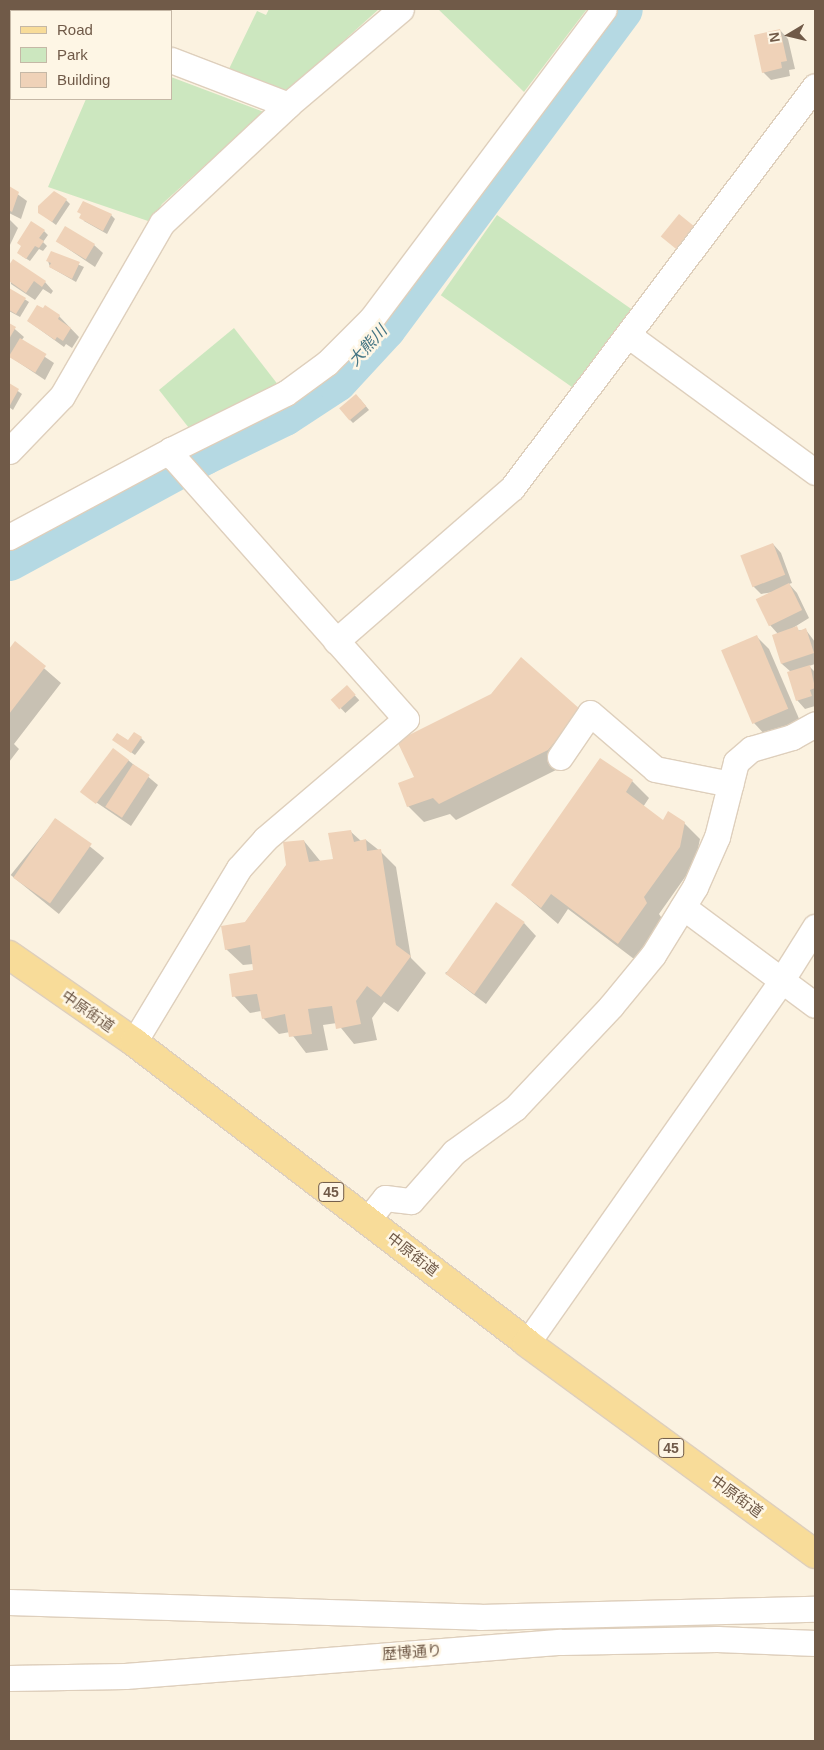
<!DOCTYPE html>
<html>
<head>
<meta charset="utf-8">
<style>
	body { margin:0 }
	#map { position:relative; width:824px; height:1750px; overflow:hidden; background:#fbf2e0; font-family:Arial,"Noto Sans JP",sans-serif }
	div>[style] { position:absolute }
	.green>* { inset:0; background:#cce7bf; transform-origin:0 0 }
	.shadow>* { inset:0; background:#0003; transform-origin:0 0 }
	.river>* { height:41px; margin:-20.5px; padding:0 20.5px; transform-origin:20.5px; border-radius:20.5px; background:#b5d9e3 }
	.building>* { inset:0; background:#efd2b8; transform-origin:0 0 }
	.roads { filter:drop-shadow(1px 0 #decfbc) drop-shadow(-1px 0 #decfbc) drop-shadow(0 1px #decfbc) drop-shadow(0 -1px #decfbc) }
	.minor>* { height:25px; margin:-12.5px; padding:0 12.5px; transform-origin:12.5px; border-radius:12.5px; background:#fff }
	.major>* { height:28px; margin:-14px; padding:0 14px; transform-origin:14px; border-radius:14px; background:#f8dc99 }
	span { translate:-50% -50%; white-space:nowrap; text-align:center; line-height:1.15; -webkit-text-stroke:5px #fef6e5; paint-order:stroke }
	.shield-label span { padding:1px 4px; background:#fef6e5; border:1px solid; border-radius:4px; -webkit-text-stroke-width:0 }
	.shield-label { font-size:14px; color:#705a48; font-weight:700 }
	.street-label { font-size:15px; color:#705a48 }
	.water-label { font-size:16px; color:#437483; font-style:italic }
	.frame { position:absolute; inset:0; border:10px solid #705a48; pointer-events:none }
	.legend { position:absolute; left:10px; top:10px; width:162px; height:90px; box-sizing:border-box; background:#fef6e5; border:1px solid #c5b8a6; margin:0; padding:6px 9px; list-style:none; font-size:15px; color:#705a48 }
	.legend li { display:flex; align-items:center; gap:10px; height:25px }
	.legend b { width:25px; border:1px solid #c5b8a6 }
	.north { position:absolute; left:764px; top:10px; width:50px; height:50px; -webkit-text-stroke:4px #fef6e5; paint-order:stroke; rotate:261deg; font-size:14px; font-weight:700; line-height:20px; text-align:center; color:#705a48 }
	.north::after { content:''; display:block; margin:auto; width:18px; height:22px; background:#705a48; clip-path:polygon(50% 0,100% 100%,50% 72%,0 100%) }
</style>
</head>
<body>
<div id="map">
	<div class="green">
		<div style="clip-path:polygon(269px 9px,379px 9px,291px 88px,280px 91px,228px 71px,257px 11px,266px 15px)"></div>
		<div style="clip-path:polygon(438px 9px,587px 9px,524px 92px)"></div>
		<div style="clip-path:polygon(171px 77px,264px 112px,162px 204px,151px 222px,48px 187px,86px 99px,171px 99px)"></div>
		<div style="left:497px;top:215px;width:167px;height:98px;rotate:35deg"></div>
		<div style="clip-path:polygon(234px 328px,279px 386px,189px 428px,159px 390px)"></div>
	</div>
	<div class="shadow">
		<div style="clip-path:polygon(780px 30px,788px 39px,795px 69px,789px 70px,790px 76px,771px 80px,763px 72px)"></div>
		<div style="clip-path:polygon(9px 188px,27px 201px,21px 219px,9px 213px)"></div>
		<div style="clip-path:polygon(66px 200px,70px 204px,56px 225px,39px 212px)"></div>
		<div style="clip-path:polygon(82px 215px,111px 215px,115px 219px,107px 234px,84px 221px)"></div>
		<div style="clip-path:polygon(9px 219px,18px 228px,9px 247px)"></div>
		<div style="clip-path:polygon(44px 231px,48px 235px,43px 242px,47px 246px,43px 251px,39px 249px,30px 261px,22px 256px)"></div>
		<div style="clip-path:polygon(58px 242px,94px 245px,103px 253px,95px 267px)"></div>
		<div style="clip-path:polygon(52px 253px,84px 267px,76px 282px,50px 267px,48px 261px)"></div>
		<div style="clip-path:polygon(13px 261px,45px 282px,53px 291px,51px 294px,43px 289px,35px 300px,11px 284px,9px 267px)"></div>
		<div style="clip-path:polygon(9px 289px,29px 302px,20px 317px,9px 311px)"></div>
		<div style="clip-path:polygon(59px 316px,79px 337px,72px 348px,66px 344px,64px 347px,28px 321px)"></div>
		<div style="clip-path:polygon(9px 324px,24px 337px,21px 341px,54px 363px,45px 380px,9px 356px)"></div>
		<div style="clip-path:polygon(9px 385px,22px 394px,13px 410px,9px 407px)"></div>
		<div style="clip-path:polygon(360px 399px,369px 410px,353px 423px,349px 419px)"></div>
		<div style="clip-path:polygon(773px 544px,781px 553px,792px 583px,789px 584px,797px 593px,809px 618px,788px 631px,806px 630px,815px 642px,815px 664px,809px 666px,815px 672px,815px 706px,805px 709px,797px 700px,791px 672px,782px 664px,778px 634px,770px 625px,774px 592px,761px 594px,753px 586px)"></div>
		<div style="clip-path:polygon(756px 636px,769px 649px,800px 721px,766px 736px,754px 723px)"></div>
		<div style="clip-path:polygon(15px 643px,61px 683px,14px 744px,19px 749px,9px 762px,9px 651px)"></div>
		<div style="left:347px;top:687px;width:18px;height:19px;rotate:47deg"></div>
		<div style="clip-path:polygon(580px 711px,564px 766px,456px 820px,450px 814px,424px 822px,408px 806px)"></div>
		<div style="clip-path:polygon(141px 738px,145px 742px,135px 755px,118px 743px)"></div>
		<div style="clip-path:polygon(128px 760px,158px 785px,131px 826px,84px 794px)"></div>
		<div style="clip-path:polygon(601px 760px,632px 781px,649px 798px,643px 807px,663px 822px,684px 823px,700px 839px,695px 863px,659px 914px,663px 920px,634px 959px,568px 909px,558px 924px,513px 885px)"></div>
		<div style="left:56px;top:819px;width:62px;height:72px;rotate:39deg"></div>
		<div style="clip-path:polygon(350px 831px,361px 841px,366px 840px,380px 851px,396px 867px,411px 958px,426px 973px,398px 1012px,384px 1002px,372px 1018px,377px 1040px,354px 1044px,337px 1023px,323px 1025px,328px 1050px,306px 1053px,290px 1032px,279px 1034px,263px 1018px,261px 1011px,250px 1013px,234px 996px,254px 971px,253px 964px,243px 965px,226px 949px,304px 841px,321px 862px,335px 860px)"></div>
		<div style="clip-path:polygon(524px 923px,536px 936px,486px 1004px,445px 973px)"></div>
	</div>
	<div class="river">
		<div style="left:9px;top:560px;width:222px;rotate:-28.5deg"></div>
		<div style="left:204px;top:454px;width:89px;rotate:-26deg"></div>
		<div style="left:284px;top:415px;width:62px;rotate:-33.2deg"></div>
		<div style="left:336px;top:381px;width:72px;rotate:-47.2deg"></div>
		<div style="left:385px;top:328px;width:397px;rotate:-53.4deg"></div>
	</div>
	<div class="building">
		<div style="clip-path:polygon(780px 29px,787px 61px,781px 62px,782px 68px,762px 73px,754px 35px)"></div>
		<div style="clip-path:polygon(9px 186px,19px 192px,12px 212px,9px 210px)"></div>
		<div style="clip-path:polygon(54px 191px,67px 199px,52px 222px,38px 213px,38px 206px)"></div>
		<div style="clip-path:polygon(83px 201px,112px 214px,103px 231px,79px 218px,81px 214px,77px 212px)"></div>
		<div style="left:679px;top:214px;width:21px;height:29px;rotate:39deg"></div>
		<div style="clip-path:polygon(31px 221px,45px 230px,39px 238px,44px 241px,39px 248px,35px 246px,26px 259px,17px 253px,21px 246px,17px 243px)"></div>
		<div style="left:65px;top:226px;width:35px;height:18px;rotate:31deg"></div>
		<div style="clip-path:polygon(51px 251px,80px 262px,72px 279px,49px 267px,51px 263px,46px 261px)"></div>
		<div style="clip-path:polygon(13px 259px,46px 281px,42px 287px,34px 281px,26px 293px,9px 281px,9px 265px)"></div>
		<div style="clip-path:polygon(9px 288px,26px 298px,16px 314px,9px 310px)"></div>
		<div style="clip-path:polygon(37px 305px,43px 308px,45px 305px,60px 315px,58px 319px,71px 328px,63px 341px,57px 337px,55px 340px,27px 321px)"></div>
		<div style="clip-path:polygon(9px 323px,16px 327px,9px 339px)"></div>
		<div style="left:20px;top:338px;width:31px;height:22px;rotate:31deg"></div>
		<div style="clip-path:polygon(9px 383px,19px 389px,9px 407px)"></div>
		<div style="left:356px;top:394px;width:16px;height:22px;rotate:50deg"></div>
		<div style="left:773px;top:543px;width:34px;height:35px;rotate:69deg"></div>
		<div style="left:789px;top:583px;width:30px;height:37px;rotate:64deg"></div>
		<div style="clip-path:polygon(797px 626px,799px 631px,806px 628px,814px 653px,781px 664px,772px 635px)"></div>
		<div style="left:757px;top:635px;width:80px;height:39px;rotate:67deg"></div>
		<div style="clip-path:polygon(15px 641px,46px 666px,9px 714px,9px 649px)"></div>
		<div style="clip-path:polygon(521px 657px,581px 710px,548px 750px,439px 804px,433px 798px,407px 807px,398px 783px,414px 777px,397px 741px,491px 694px)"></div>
		<div style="clip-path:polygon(810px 665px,815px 688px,810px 690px,812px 696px,796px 701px,787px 672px)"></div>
		<div style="left:347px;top:685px;width:13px;height:22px;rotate:48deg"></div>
		<div style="clip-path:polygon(134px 732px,142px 737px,131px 753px,112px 740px,117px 733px,128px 740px)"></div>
		<div style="left:113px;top:748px;width:20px;height:55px;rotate:37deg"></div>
		<div style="clip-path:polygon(600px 758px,633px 780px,626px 792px,663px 820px,668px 811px,685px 822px,680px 847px,644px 897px,647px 903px,618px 944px,551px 894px,541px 908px,511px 885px)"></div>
		<div style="left:133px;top:764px;width:20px;height:51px;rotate:33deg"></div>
		<div style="left:55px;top:818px;width:45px;height:73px;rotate:35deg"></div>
		<div style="clip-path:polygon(351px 830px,354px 842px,366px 839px,367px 851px,381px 849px,396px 945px,411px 956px,381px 997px,367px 986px,356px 1001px,361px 1024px,336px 1029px,332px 1006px,308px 1009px,312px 1034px,289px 1037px,285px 1014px,262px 1019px,257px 994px,232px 997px,229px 974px,253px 970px,250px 945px,225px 950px,221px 926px,245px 922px,286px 865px,283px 842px,304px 840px,309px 862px,333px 859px,328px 833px)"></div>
		<div style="left:496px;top:902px;width:35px;height:88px;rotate:35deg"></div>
	</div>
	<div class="roads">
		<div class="minor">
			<div style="left:39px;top:9px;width:7px;rotate:16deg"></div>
			<div style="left:171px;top:60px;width:125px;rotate:21deg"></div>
			<div style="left:628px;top:335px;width:232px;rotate:36.2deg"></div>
			<div style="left:9px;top:451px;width:76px;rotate:-46.1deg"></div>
			<div style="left:62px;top:396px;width:200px;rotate:-60deg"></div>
			<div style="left:162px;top:223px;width:173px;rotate:-43.1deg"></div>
			<div style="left:288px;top:105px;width:148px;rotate:-40.3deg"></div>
			<div style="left:9px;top:537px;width:184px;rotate:-28.2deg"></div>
			<div style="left:171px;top:450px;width:128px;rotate:-26.4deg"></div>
			<div style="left:286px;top:393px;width:51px;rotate:-36.2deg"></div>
			<div style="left:327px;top:363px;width:64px;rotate:-45deg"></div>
			<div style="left:372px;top:318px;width:386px;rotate:-53.1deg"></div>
			<div style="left:336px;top:641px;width:233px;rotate:-41deg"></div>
			<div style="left:512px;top:488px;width:503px;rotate:-52.99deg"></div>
			<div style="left:560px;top:757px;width:53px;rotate:-55.7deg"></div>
			<div style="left:590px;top:713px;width:86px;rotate:40.7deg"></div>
			<div style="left:655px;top:769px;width:77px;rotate:11.2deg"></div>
			<div style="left:683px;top:907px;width:164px;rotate:36.6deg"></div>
			<div style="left:134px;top:1042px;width:203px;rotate:-58.9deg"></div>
			<div style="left:239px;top:868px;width:39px;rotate:-48deg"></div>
			<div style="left:265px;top:839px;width:185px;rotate:-40.4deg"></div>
			<div style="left:406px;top:719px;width:349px;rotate:-131.6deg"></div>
			<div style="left:174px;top:458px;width:9px;rotate:-111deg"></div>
			<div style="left:368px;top:1219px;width:27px;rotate:-51deg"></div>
			<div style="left:385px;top:1198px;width:26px;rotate:7deg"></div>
			<div style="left:411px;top:1201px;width:65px;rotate:-48.7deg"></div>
			<div style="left:454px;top:1152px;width:75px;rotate:-35.8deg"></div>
			<div style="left:515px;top:1108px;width:140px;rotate:-46.7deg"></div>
			<div style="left:611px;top:1006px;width:66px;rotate:-50.5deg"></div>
			<div style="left:653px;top:955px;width:80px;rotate:-58.3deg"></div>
			<div style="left:695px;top:887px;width:55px;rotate:-66.3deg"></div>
			<div style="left:717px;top:837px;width:77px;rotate:-75.8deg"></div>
			<div style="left:736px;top:762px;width:20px;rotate:-41deg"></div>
			<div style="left:751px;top:749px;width:43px;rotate:-16.3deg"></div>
			<div style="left:792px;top:737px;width:26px;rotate:-29deg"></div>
			<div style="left:527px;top:1343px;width:442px;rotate:-54.9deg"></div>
			<div style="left:781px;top:981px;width:64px;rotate:-57.8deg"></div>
			<div style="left:9px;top:1602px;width:471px;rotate:1.8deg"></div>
			<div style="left:480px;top:1617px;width:335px;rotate:-1.4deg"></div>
			<div style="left:9px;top:1678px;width:116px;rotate:-1deg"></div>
			<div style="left:125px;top:1676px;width:437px;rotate:-4.5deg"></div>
			<div style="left:561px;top:1642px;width:156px;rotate:-1.1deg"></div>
			<div style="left:717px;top:1639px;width:98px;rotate:2.3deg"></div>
		</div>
		<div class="major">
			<div style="left:9px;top:955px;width:152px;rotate:34.8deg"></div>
			<div style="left:134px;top:1042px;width:495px;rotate:37.4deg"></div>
			<div style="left:527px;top:1343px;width:357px;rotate:36.2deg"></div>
		</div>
	</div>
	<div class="shield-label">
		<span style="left:331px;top:1192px">45</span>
		<span style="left:671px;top:1448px">45</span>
	</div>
	<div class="street-label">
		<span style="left:88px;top:1011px;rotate:35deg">中原街道</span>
		<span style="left:413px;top:1254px;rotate:38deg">中原街道</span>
		<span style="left:737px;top:1496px;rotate:36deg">中原街道</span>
		<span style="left:412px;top:1652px;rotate:-4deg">歴博通り</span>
	</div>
	<div class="water-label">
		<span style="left:368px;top:346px;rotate:-48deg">大熊川</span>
	</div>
	<div class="frame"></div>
	<ul class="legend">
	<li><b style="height:6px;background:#f8dc99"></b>Road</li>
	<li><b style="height:14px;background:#cce7bf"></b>Park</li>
	<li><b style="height:14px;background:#efd2b8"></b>Building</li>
	</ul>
	<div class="north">N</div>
</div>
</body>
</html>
